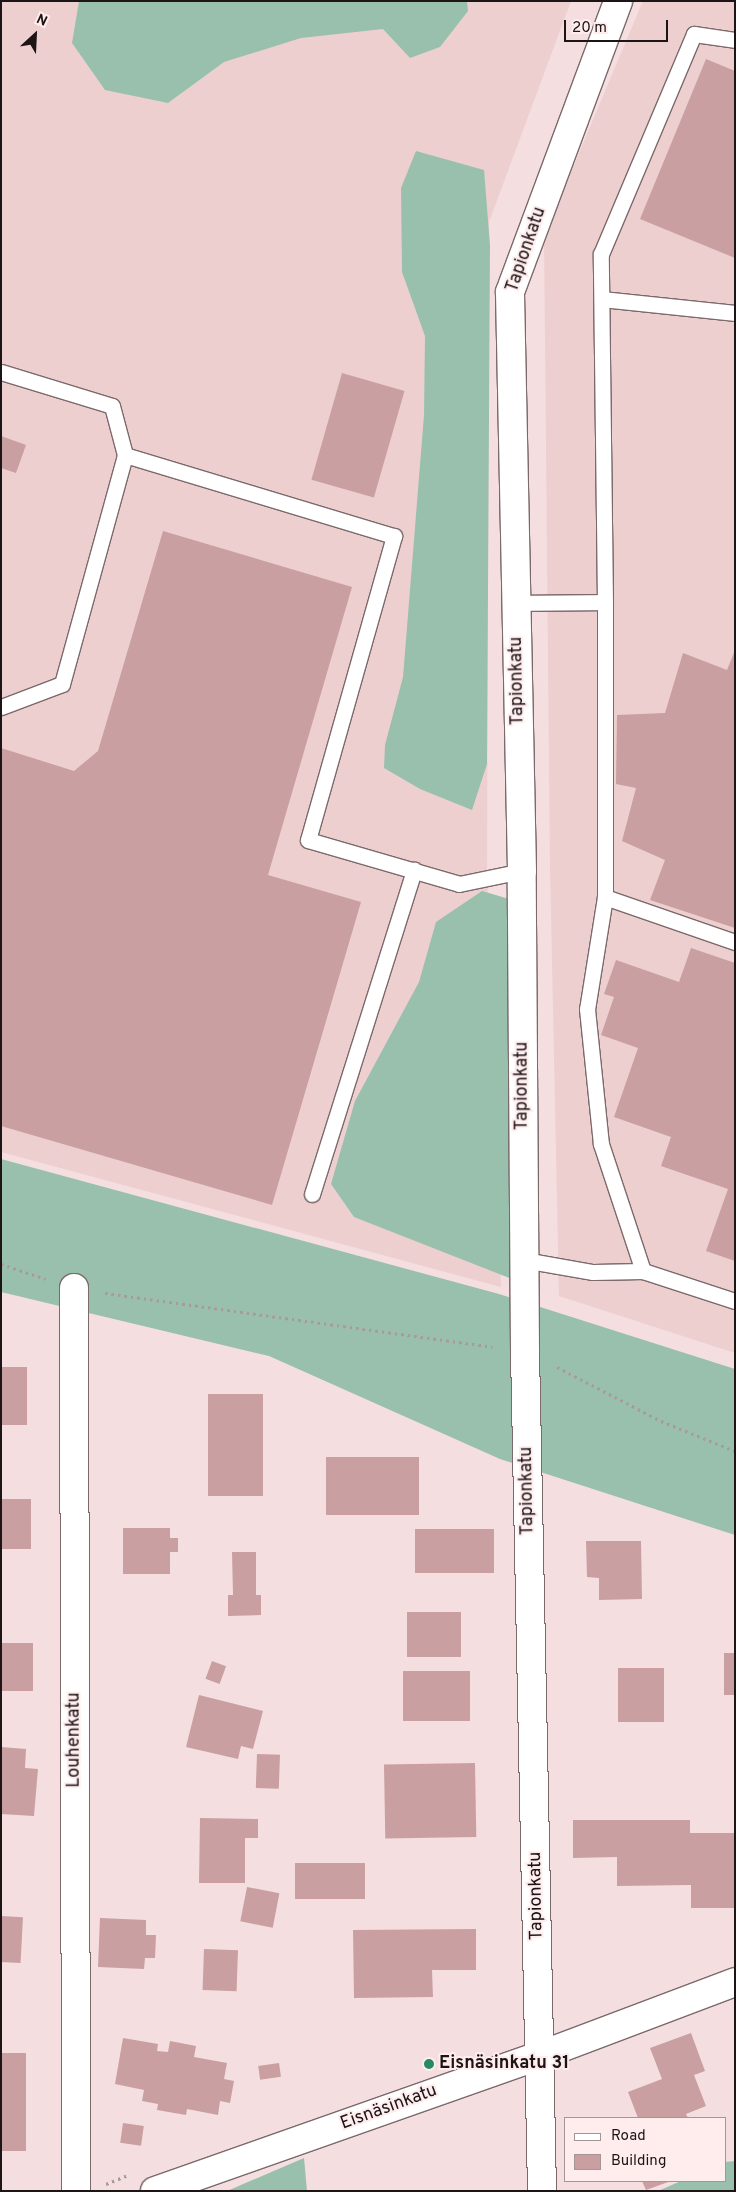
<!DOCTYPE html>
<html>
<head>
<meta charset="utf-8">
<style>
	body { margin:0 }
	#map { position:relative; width:736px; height:2192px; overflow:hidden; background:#f4dedf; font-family:Overpass,sans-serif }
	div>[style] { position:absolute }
	.built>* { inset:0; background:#edcfd0 }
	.forest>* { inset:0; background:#99c0ac }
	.building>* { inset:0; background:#c99fa2; transform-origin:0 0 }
	.path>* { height:3px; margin-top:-1.5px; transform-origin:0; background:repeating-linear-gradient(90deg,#aa999a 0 2.5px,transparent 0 6.5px) }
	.roads { filter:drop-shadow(1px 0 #7c696a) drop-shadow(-1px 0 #7c696a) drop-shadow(0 1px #7c696a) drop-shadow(0 -1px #7c696a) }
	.lane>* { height:15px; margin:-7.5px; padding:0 7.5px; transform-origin:7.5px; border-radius:7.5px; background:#fff }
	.street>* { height:28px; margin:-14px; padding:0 14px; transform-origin:14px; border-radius:14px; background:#fff }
	.dots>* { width:14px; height:14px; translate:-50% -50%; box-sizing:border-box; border:2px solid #ffedee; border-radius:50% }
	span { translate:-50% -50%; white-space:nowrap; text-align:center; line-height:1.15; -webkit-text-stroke:4px #ffedee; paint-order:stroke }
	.street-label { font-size:18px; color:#1c1415 }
	.poi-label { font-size:18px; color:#1c1415; font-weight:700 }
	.left { translate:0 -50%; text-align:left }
	.frame { position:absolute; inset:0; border:2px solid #1c1415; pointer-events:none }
	.legend { position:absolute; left:564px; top:2117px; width:162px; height:65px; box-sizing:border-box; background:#ffedee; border:1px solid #a49697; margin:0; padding:6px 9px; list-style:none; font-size:15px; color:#1c1415 }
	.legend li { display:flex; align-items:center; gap:10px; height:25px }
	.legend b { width:25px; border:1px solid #a49697 }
	.north { position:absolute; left:10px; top:10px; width:50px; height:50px; -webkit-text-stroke:4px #ffedee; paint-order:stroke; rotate:25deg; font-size:14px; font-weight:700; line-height:20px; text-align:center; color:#1c1415 }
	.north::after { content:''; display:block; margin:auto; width:18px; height:22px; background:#1c1415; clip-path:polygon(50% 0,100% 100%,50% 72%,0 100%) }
	.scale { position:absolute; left:564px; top:20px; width:104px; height:22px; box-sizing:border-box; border:2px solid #1c1415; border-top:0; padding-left:6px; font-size:15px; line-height:18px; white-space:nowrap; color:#1c1415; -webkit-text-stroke:4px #ffedee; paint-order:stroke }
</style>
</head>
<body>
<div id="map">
	<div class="built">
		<div style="clip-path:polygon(1px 1px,571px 1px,489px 222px,487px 873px,501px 1287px,1px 1152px)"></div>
		<div style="clip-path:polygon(643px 1px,735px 2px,735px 1353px,559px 1296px,550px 866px,544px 236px)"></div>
	</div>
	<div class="forest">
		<div style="clip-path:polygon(79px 1px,467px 1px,468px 11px,440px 47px,410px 58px,383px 29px,301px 38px,224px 62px,168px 103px,105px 90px,72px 43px)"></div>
		<div style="clip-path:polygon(416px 151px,484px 170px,490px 245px,487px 764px,472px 810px,420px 789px,384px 768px,385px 745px,403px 677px,424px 415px,425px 336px,402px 272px,401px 188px)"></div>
		<div style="clip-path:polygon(482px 891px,513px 900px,517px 1281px,354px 1217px,331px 1184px,355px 1101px,419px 982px,436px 922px)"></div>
		<div style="clip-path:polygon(1px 1159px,499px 1294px,735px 1369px,735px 1535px,500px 1459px,269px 1356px,1px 1292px)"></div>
		<div style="clip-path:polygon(304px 2158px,307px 2191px,227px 2191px)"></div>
		<div style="clip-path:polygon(735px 2161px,735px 2191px,658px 2191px,681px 2181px,725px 2181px,725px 2162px)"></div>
	</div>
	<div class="building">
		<div style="clip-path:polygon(706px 59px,735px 71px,735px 258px,640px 219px)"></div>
		<div style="left:342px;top:373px;width:65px;height:111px;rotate:16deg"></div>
		<div style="clip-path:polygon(1px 436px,26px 445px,16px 473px,1px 468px)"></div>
		<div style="clip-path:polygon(163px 531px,352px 587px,268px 875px,361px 902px,272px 1205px,1px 1126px,1px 748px,74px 771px,98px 751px)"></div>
		<div style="clip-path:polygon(735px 650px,735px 928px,650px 900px,665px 860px,622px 841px,636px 788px,616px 784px,617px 715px,665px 713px,683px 653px,727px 670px)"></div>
		<div style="clip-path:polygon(691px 948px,735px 963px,735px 1261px,706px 1251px,728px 1189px,661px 1166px,671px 1137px,614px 1117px,638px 1048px,601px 1035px,614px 997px,604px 994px,616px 960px,679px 982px)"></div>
		<div style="left:27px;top:1367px;width:58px;height:26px;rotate:90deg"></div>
		<div style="left:208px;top:1394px;width:55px;height:102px"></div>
		<div style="left:326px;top:1457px;width:93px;height:58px"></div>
		<div style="left:1px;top:1499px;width:30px;height:50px"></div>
		<div style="clip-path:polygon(123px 1528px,170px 1528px,170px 1538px,178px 1538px,178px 1552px,170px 1552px,170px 1574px,123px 1574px)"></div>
		<div style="left:494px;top:1529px;width:44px;height:79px;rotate:90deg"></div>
		<div style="clip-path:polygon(586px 1541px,641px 1541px,642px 1599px,599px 1600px,599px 1578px,587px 1577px)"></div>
		<div style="clip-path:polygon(232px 1552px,256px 1552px,256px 1595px,261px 1595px,261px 1615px,228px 1616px,228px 1595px,233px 1595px)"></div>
		<div style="left:407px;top:1612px;width:54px;height:45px"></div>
		<div style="left:1px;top:1643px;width:32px;height:48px"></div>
		<div style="left:724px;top:1653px;width:11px;height:42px"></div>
		<div style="left:212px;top:1661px;width:15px;height:19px;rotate:20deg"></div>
		<div style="left:618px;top:1668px;width:46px;height:54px"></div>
		<div style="left:403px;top:1671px;width:67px;height:50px"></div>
		<div style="clip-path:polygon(199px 1695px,263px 1711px,253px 1749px,241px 1746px,238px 1759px,186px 1747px)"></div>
		<div style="clip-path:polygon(1px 1747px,26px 1749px,25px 1768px,38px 1769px,34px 1816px,1px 1814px)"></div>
		<div style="left:257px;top:1754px;width:23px;height:34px;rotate:2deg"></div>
		<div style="left:475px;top:1763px;width:74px;height:91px;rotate:89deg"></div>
		<div style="clip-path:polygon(200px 1818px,258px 1819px,258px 1838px,245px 1838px,245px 1883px,199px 1883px)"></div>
		<div style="clip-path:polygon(573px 1820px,690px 1820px,690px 1833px,735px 1833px,735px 1908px,691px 1908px,691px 1885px,617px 1886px,617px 1857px,573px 1858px)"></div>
		<div style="left:295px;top:1863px;width:70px;height:36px"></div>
		<div style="left:247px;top:1887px;width:33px;height:35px;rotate:11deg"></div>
		<div style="left:1px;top:1916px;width:22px;height:46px;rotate:3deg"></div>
		<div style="clip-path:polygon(100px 1918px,146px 1920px,146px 1935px,156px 1935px,155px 1958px,145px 1958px,144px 1969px,98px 1967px)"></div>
		<div style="clip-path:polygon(476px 1929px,476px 1970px,432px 1970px,433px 1997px,354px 1998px,353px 1930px)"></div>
		<div style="left:204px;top:1949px;width:34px;height:41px;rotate:2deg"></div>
		<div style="clip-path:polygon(691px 2033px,705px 2071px,694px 2075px,706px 2106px,686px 2114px,688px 2118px,638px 2118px,628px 2092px,662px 2079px,650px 2048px)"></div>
		<div style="clip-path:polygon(123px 2038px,158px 2044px,157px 2051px,168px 2052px,170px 2041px,196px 2046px,194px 2057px,227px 2063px,224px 2079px,234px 2081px,230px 2103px,220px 2101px,218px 2115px,187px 2109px,186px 2115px,157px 2110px,158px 2104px,142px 2101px,144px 2090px,115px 2084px)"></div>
		<div style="left:1px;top:2053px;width:25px;height:98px"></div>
		<div style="left:279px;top:2063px;width:14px;height:21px;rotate:82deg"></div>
		<div style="left:123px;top:2123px;width:21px;height:20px;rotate:8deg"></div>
		<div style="clip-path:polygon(642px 2181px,671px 2181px,646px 2190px)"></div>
	</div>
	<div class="path">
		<div style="left:1px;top:1264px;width:47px;rotate:18.4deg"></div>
		<div style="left:105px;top:1293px;width:391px;rotate:7.9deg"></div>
		<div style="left:557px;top:1367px;width:117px;rotate:27.4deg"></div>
		<div style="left:661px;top:1421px;width:80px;rotate:22.1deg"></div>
		<div style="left:106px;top:2184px;width:22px;rotate:-22deg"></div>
	</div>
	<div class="roads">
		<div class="lane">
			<div style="left:602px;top:299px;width:134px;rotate:6deg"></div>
			<div style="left:1px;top:372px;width:116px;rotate:17deg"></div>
			<div style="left:112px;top:406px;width:51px;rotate:75.1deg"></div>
			<div style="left:605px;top:602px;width:348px;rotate:-90.7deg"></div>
			<div style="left:601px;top:254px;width:239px;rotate:-67.1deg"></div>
			<div style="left:694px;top:34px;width:41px;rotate:8.3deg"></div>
			<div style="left:516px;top:603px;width:89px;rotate:-0.6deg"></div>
			<div style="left:605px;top:602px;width:295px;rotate:90deg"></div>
			<div style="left:605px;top:897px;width:113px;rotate:99.1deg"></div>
			<div style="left:587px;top:1009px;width:136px;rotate:84.1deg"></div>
			<div style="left:601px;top:1144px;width:134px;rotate:71.7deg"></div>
			<div style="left:643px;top:1271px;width:97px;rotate:18.1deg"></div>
			<div style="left:1px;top:707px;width:65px;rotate:-20.7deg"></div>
			<div style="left:62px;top:684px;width:238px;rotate:-74.6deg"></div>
			<div style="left:125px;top:455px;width:281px;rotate:16.8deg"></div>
			<div style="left:394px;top:536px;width:316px;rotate:105.8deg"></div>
			<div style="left:308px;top:840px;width:157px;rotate:16.2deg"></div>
			<div style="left:459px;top:884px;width:64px;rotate:-11.7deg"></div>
			<div style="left:605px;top:897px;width:138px;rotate:19.1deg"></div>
			<div style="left:312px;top:1194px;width:340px;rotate:-72.5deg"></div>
			<div style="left:524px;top:1260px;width:70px;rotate:9.9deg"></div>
			<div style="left:593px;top:1272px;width:50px;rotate:-1.1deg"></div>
		</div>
		<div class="street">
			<div style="left:74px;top:1288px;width:903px;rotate:89.87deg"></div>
			<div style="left:155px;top:2191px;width:410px;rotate:-19.4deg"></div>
			<div style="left:542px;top:2055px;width:206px;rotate:-20.7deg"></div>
			<div style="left:542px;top:2191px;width:840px;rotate:-91.16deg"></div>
			<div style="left:525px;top:1351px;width:480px;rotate:-90.4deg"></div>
			<div style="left:522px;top:871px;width:579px;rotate:-91.19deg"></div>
			<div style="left:510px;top:292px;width:310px;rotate:-69.6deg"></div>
		</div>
	</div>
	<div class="dots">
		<div style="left:429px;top:2064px;background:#288a64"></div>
	</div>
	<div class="street-label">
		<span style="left:527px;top:250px;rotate:-71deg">Tapionkatu</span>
		<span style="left:518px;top:681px;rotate:-91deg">Tapionkatu</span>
		<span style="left:523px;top:1086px;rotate:-90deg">Tapionkatu</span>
		<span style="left:528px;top:1491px;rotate:-91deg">Tapionkatu</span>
		<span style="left:75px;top:1740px;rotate:-90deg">Louhenkatu</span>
		<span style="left:537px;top:1896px;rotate:-91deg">Tapionkatu</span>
		<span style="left:389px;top:2108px;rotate:-20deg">Eisnäsinkatu</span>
	</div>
	<div class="poi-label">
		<span class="left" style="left:439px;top:2064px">Eisnäsinkatu 31</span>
	</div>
	<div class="frame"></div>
	<ul class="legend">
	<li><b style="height:6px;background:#fff"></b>Road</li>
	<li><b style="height:14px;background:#c99fa2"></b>Building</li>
	</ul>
	<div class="north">N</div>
	<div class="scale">20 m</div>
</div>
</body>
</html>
